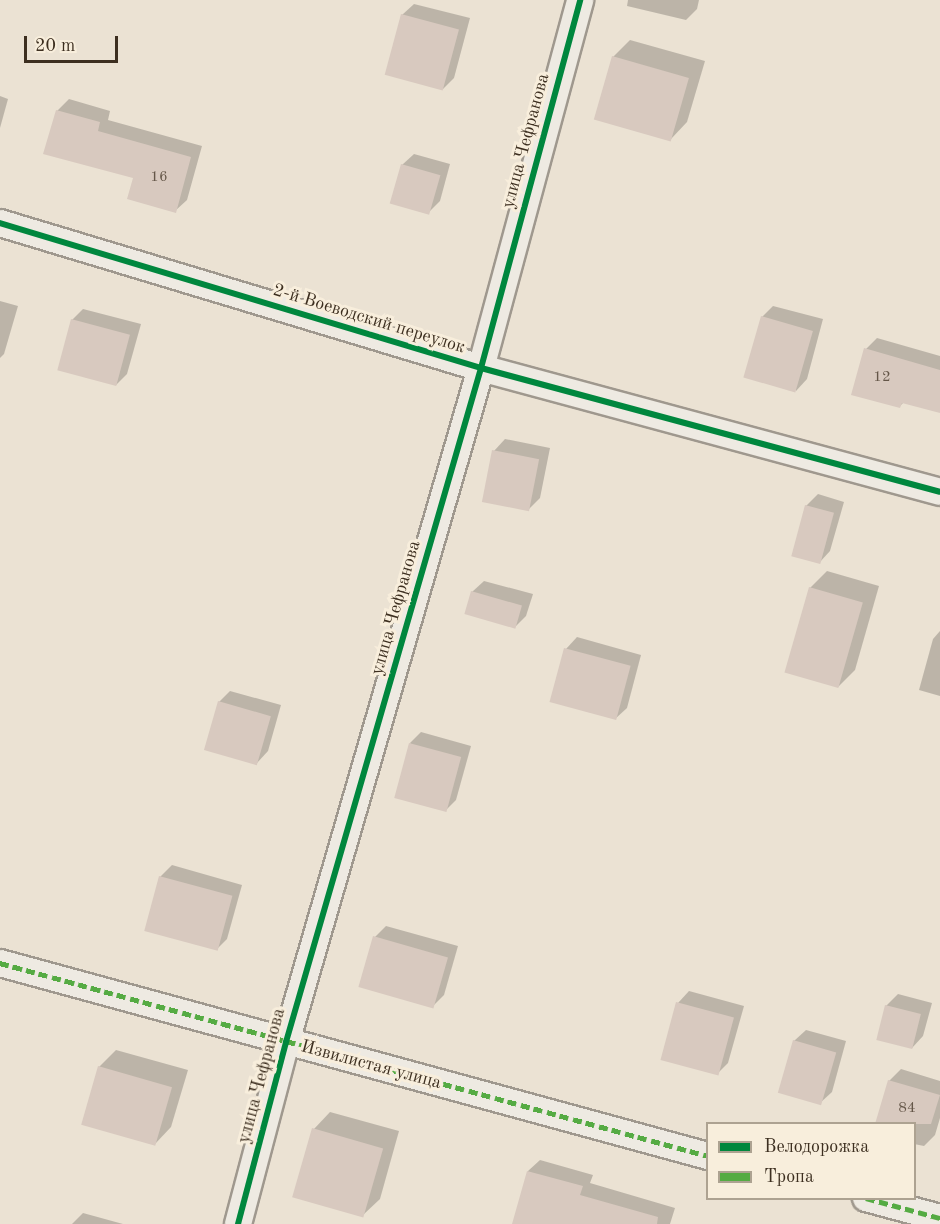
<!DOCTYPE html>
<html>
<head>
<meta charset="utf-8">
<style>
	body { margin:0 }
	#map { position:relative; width:940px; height:1224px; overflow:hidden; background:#ebe2d3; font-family:"Old Standard TT",serif }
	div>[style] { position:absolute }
	.shadow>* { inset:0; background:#0003 }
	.building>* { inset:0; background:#d8c9bf; transform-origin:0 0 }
	.roads { filter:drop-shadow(2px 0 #9f988e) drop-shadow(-2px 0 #9f988e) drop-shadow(0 2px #9f988e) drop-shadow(0 -2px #9f988e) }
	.minor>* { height:26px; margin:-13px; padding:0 13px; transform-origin:13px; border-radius:13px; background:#eeeae2 }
	.quiet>* { height:4.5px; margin-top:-2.25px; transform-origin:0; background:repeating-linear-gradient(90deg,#55ab43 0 9px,transparent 0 13.5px) }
	.cycleway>* { height:6px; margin:-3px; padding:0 3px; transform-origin:3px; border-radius:3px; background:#00873e }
	span { translate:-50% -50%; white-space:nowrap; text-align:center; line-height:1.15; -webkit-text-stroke:6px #f8eedc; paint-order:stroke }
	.number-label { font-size:15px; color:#645648 }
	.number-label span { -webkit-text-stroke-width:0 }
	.street-label { font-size:18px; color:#3d2f20 }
	.legend { position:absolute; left:706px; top:1122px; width:210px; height:78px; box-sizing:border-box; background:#f8eedc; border:2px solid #ada291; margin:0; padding:8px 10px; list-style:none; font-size:18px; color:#3d2f20 }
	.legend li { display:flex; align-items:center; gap:12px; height:30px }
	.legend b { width:30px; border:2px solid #ada291 }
	.scale { position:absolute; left:24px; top:36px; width:94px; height:27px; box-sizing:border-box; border:3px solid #3d2f20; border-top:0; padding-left:8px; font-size:18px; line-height:21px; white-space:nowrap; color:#3d2f20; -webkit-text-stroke:4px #f8eedc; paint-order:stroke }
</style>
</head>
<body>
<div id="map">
	<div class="shadow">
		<div style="clip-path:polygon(628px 0,699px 0,697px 9px,686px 20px,627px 6px)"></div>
		<div style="clip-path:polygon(414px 4px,470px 18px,454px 78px,443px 89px,402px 15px)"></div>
		<div style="clip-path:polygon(630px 40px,705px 61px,687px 122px,671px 139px,613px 57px)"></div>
		<div style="clip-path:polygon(0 96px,8px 99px,0 128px)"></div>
		<div style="clip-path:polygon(69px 99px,110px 111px,108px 120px,202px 146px,187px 200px,175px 211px,134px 177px,57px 111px)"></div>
		<div style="clip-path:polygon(414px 154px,450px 164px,440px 201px,429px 212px,402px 165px)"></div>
		<div style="clip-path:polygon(0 301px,18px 306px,4px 354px,0 358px)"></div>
		<div style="clip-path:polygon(773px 306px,823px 319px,807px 379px,796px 391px,762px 317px)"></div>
		<div style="clip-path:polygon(83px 309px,141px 324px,127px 374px,116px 385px,72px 320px)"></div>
		<div style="clip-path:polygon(877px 338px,940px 356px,940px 412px,904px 402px,900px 406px,866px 349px)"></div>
		<div style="clip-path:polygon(505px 439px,550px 448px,540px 498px,529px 509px,494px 451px)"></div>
		<div style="clip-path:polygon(818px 494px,844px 502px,830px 551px,819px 563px,806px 506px)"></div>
		<div style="clip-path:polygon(827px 571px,879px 586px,855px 670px,838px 687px,810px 588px)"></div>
		<div style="clip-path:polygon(484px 581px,533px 594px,526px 616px,515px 627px,472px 592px)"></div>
		<div style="clip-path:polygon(940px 631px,940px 696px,919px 690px,933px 639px)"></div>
		<div style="clip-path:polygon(577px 637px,641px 655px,627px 708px,615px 719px,566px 649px)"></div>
		<div style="clip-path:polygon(230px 691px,281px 705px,268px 751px,257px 763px,219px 702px)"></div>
		<div style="clip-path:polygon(421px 732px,471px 746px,456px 800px,445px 811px,410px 743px)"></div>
		<div style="clip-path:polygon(172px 865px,242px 885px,227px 939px,216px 950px,160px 877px)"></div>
		<div style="clip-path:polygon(386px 926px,458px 946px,444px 995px,433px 1006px,375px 937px)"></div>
		<div style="clip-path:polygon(689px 991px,744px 1006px,728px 1063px,717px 1074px,678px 1003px)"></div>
		<div style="clip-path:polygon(898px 994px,932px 1003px,923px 1036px,912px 1048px,886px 1006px)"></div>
		<div style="clip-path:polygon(806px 1030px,846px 1041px,832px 1092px,820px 1103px,794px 1041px)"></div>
		<div style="clip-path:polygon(116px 1050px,188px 1070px,171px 1127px,155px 1144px,99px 1067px)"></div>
		<div style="clip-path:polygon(901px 1069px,940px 1081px,940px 1118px,935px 1135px,924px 1146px,914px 1144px,914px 1124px,889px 1081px)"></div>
		<div style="clip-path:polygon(330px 1112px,399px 1131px,380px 1199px,363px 1215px,314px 1129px)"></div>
		<div style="clip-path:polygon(540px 1160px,593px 1175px,590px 1183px,675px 1208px,670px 1224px,514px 1224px,528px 1171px)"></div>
		<div style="clip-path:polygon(83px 1213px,123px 1224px,72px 1224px)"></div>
	</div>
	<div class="building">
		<div style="left:401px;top:14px;width:60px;height:63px;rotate:15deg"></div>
		<div style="left:612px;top:56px;width:80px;height:66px;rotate:16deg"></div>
		<div style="clip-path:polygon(56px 110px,100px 122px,98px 131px,191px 157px,176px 213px,127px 199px,133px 178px,43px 154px)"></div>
		<div style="left:401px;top:164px;width:41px;height:41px;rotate:16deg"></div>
		<div style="left:761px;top:316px;width:54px;height:64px;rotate:16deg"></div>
		<div style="left:71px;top:319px;width:61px;height:53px;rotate:15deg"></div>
		<div style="clip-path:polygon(864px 348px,940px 370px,940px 413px,902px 403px,900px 408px,851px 395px)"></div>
		<div style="left:492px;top:450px;width:48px;height:53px;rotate:11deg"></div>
		<div style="left:805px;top:505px;width:30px;height:53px;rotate:15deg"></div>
		<div style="left:809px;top:587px;width:56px;height:89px;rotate:16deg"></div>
		<div style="left:471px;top:591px;width:53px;height:24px;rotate:16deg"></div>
		<div style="left:564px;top:648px;width:69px;height:56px;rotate:15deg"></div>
		<div style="left:218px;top:701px;width:55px;height:51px;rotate:16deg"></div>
		<div style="left:409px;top:743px;width:54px;height:57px;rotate:15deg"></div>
		<div style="left:159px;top:876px;width:76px;height:57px;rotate:15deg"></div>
		<div style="left:373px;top:936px;width:78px;height:53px;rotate:16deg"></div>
		<div style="left:676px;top:1002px;width:60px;height:60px;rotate:15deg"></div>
		<div style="left:885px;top:1005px;width:37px;height:36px;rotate:14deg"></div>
		<div style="left:793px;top:1040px;width:45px;height:55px;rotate:16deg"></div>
		<div style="left:98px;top:1066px;width:77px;height:61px;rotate:16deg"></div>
		<div style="clip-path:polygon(888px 1080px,940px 1095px,931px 1124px,875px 1124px)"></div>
		<div style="left:312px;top:1128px;width:74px;height:72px;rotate:16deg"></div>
		<div style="clip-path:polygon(527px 1171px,583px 1186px,580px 1195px,658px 1217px,657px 1224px,512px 1224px)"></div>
	</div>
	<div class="roads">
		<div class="minor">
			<div style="left:0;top:223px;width:502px;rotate:16.78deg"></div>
			<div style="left:481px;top:368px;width:475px;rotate:15.1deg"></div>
			<div style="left:0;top:963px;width:734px;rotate:15.25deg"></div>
			<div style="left:866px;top:1198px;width:77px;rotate:15.1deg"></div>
			<div style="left:238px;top:1224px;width:188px;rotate:-75.2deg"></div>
			<div style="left:286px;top:1042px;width:702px;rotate:-73.86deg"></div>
			<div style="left:481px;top:368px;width:381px;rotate:-74.9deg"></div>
		</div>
	</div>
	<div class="quiet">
		<div style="left:0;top:963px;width:734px;rotate:15.25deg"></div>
		<div style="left:866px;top:1198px;width:77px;rotate:15.1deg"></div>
	</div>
	<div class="cycleway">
		<div style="left:0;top:223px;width:502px;rotate:16.78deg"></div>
		<div style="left:481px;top:368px;width:475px;rotate:15.1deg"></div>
		<div style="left:238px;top:1224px;width:188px;rotate:-75.2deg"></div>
		<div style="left:286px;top:1042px;width:702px;rotate:-73.86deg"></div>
		<div style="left:481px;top:368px;width:381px;rotate:-74.9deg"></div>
	</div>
	<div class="number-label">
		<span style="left:159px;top:178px">16</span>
		<span style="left:882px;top:378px">12</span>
		<span style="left:907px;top:1109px">84</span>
	</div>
	<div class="street-label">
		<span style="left:526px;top:141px;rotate:-75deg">улица Чефранова</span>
		<span style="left:369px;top:319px;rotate:17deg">2-й Воеводский переулок</span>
		<span style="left:396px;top:608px;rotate:-74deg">улица Чефранова</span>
		<span style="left:371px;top:1065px;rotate:15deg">Извилистая улица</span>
		<span style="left:262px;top:1076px;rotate:-75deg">улица Чефранова</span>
	</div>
	<ul class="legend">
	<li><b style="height:8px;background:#00873e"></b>Велодорожка</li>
	<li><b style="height:8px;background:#55ab43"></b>Тропа</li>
	</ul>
	<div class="scale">20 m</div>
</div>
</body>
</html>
